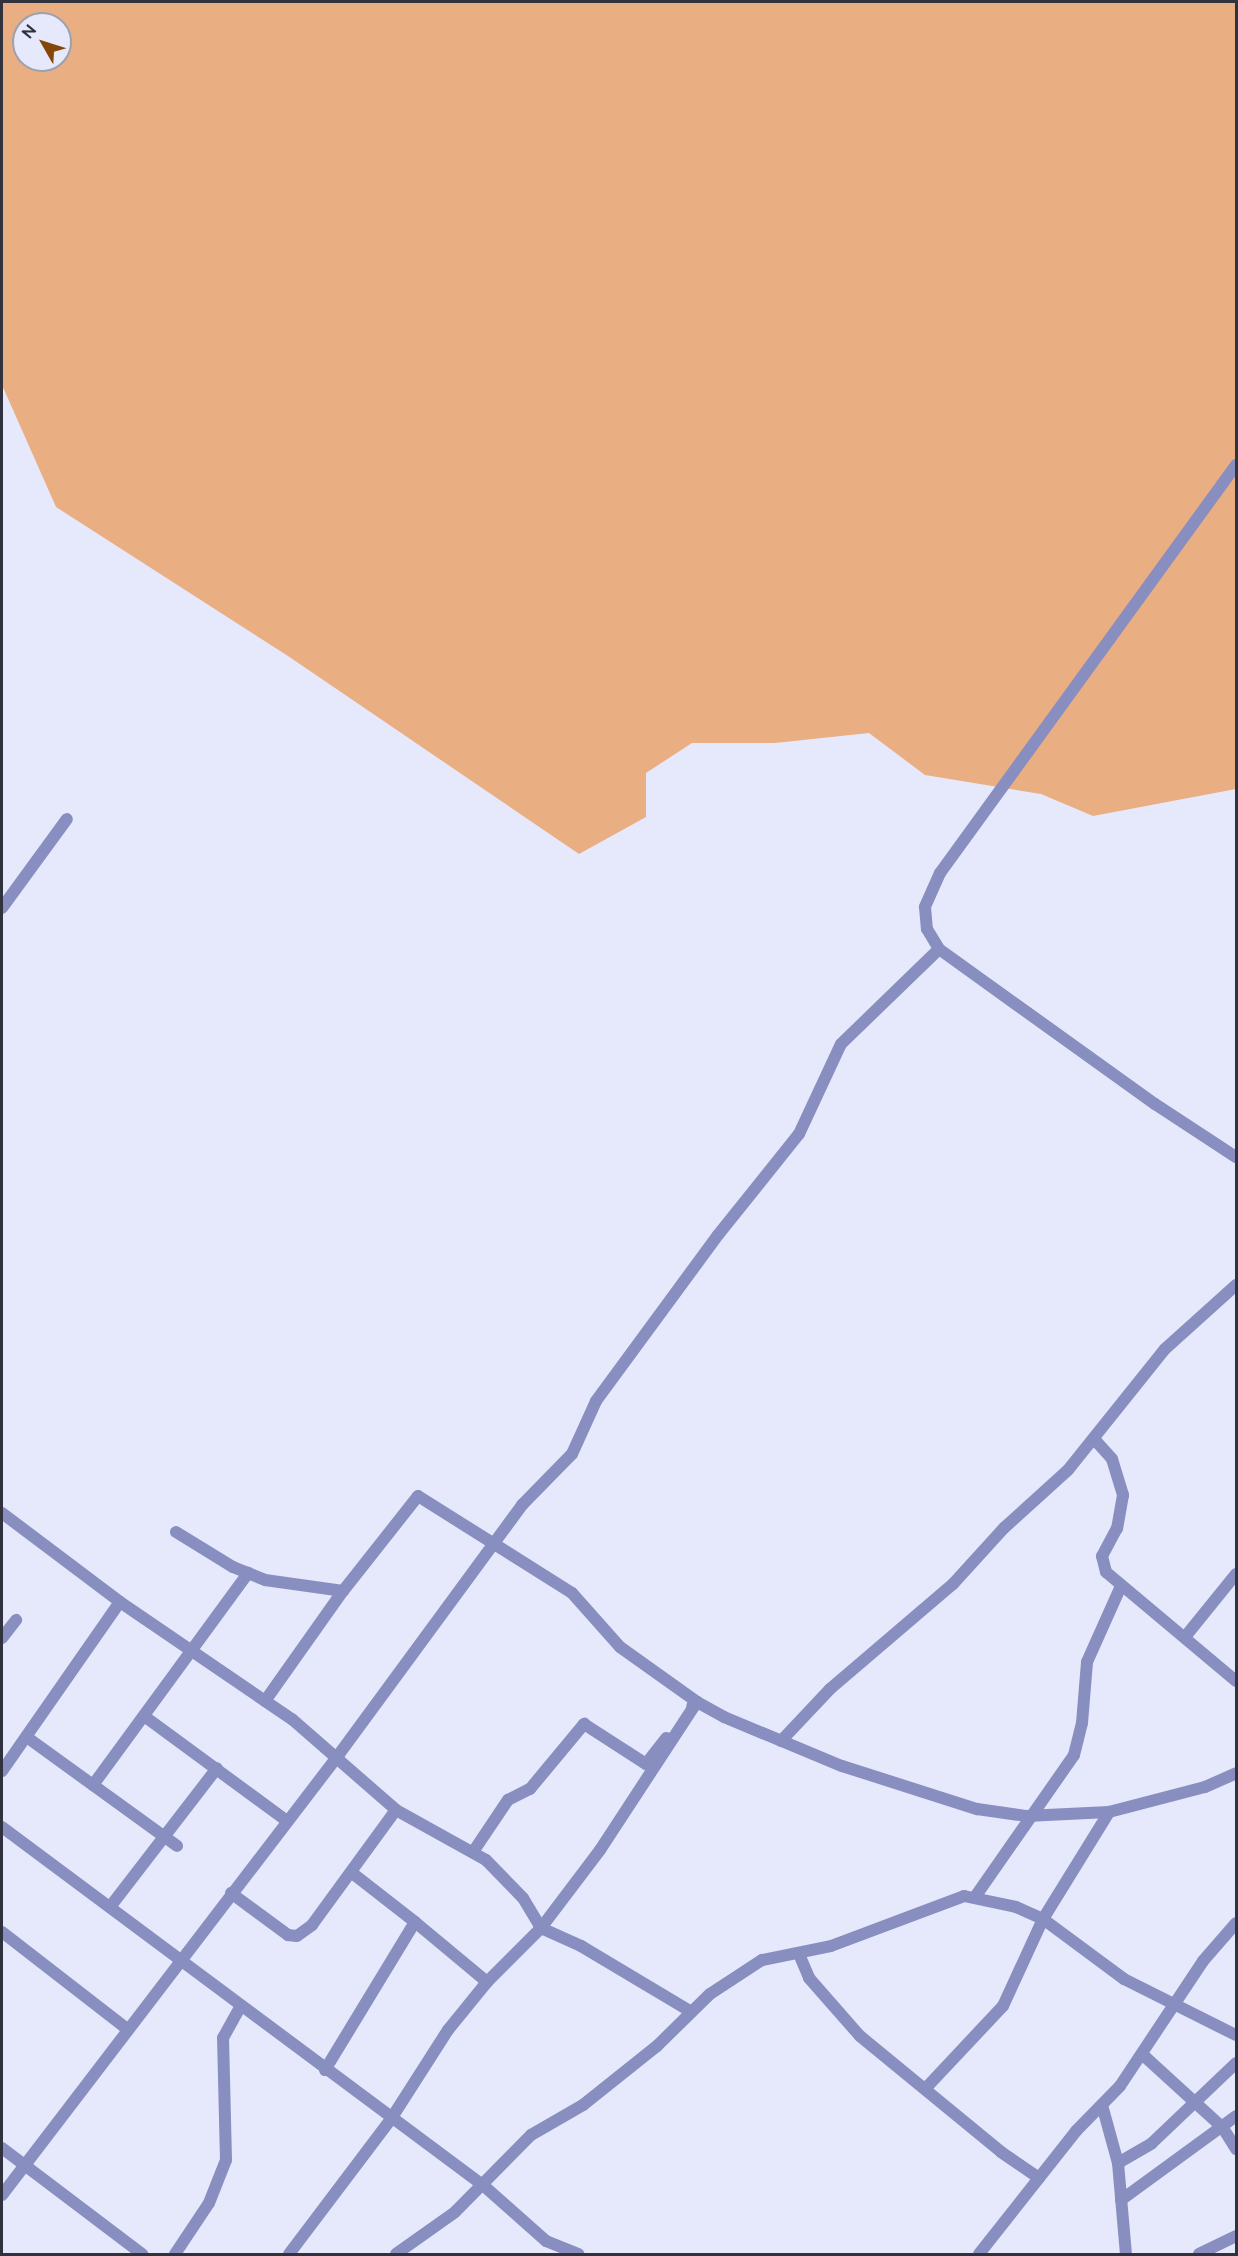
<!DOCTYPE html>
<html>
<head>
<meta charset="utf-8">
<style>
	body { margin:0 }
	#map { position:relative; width:1238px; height:2256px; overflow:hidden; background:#e6e9fb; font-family:Raleway,sans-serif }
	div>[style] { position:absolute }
	.green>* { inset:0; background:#eaae83 }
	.minor>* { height:12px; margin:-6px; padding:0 6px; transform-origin:6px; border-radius:6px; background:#888fc0 }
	span { translate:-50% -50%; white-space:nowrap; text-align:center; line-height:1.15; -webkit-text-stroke:5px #e6e9fb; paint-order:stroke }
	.frame { position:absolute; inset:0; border:3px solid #30323e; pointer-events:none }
	.north { position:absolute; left:12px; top:12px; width:60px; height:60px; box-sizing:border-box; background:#e6e9fb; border:2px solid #9da0af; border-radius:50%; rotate:309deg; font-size:16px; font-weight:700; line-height:24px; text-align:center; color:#30323e }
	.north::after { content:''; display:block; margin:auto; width:21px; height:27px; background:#85460a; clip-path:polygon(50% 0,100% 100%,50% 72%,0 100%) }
</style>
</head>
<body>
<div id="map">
	<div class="green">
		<div style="clip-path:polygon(evenodd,2px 2px,1236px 2px,1236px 789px,1093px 816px,1041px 794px,925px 775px,869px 733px,775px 743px,692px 743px,646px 773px,646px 817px,579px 854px,288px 656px,56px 507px,2px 385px,2px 2px,24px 24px,60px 24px,60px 60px,24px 60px,24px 24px)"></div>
	</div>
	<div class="minor">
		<div style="left:1236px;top:465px;width:504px;rotate:125.96deg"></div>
		<div style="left:940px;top:873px;width:37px;rotate:114deg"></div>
		<div style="left:925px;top:907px;width:22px;rotate:85deg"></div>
		<div style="left:927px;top:929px;width:23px;rotate:59deg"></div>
		<div style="left:939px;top:949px;width:266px;rotate:35.7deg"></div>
		<div style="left:1155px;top:1104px;width:97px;rotate:33.2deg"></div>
		<div style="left:2px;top:908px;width:110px;rotate:-53.9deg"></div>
		<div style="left:1095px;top:1440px;width:25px;rotate:48deg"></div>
		<div style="left:1112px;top:1459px;width:38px;rotate:73deg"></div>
		<div style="left:1123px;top:1495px;width:34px;rotate:100deg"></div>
		<div style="left:1117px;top:1528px;width:32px;rotate:118deg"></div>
		<div style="left:1102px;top:1556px;width:16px;rotate:76deg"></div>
		<div style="left:1106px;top:1572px;width:170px;rotate:40deg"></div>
		<div style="left:2px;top:1513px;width:148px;rotate:37deg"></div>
		<div style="left:120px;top:1602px;width:209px;rotate:34.3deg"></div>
		<div style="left:293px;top:1720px;width:137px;rotate:41.1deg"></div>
		<div style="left:396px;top:1810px;width:103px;rotate:29.1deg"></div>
		<div style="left:486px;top:1860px;width:53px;rotate:45.8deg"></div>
		<div style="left:523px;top:1898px;width:35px;rotate:59deg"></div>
		<div style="left:541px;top:1928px;width:44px;rotate:24.2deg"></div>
		<div style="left:581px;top:1946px;width:127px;rotate:30.8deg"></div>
		<div style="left:176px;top:1532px;width:67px;rotate:31.6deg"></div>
		<div style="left:233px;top:1567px;width:35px;rotate:22deg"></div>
		<div style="left:265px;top:1580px;width:79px;rotate:8deg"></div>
		<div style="left:343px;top:1591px;width:121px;rotate:-51.7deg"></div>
		<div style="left:418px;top:1496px;width:182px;rotate:32.2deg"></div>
		<div style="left:572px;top:1593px;width:72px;rotate:48.4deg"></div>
		<div style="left:620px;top:1647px;width:95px;rotate:35.5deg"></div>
		<div style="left:697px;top:1702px;width:6px;rotate:141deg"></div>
		<div style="left:1185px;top:1637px;width:81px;rotate:-51deg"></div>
		<div style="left:2px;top:1638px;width:23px;rotate:-52deg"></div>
		<div style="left:265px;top:1701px;width:135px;rotate:-54.7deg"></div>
		<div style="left:144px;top:1716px;width:177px;rotate:36.3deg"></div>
		<div style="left:28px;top:1738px;width:184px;rotate:35.9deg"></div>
		<div style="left:781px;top:1741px;width:71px;rotate:-46.7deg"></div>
		<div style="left:830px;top:1689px;width:162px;rotate:-40.5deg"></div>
		<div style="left:953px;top:1584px;width:76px;rotate:-47.7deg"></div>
		<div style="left:1004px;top:1528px;width:86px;rotate:-42.2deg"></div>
		<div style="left:1068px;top:1470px;width:155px;rotate:-51.3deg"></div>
		<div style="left:1165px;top:1349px;width:96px;rotate:-42deg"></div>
		<div style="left:2px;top:1771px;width:206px;rotate:-55.1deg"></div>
		<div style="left:93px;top:1785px;width:263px;rotate:-53.8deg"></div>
		<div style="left:2px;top:1827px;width:601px;rotate:36.68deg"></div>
		<div style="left:484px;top:2186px;width:83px;rotate:41.6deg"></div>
		<div style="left:546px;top:2241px;width:35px;rotate:22deg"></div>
		<div style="left:473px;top:1852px;width:63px;rotate:-56.1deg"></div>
		<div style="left:508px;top:1800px;width:25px;rotate:-27deg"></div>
		<div style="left:530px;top:1789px;width:85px;rotate:-50.3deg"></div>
		<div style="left:584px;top:1724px;width:74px;rotate:32.8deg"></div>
		<div style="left:646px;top:1764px;width:33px;rotate:-52deg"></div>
		<div style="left:231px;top:1893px;width:71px;rotate:36.4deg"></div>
		<div style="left:288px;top:1935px;width:9px;rotate:6deg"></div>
		<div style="left:297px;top:1936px;width:19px;rotate:-36deg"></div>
		<div style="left:312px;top:1925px;width:142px;rotate:-53.9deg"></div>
		<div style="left:975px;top:1897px;width:173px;rotate:-55.1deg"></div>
		<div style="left:1074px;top:1755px;width:33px;rotate:-76deg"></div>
		<div style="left:1082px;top:1723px;width:61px;rotate:-85.3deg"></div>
		<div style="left:1087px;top:1662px;width:83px;rotate:-65.9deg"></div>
		<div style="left:110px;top:1907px;width:175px;rotate:-52.4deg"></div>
		<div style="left:415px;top:1922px;width:94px;rotate:39.8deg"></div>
		<div style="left:2px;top:1932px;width:158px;rotate:37.8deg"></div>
		<div style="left:799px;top:1954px;width:26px;rotate:67deg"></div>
		<div style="left:809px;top:1978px;width:77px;rotate:48.7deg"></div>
		<div style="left:860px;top:2036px;width:183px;rotate:39.4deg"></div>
		<div style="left:1001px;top:2152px;width:46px;rotate:34.4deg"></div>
		<div style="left:1142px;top:2054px;width:110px;rotate:42.4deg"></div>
		<div style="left:1223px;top:2128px;width:25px;rotate:58deg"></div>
		<div style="left:325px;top:2070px;width:173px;rotate:-58.7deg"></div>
		<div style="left:415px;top:1922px;width:80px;rotate:-142.1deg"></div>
		<div style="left:925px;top:2089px;width:114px;rotate:-46.8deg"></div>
		<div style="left:1003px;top:2006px;width:96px;rotate:-65.3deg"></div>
		<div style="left:1043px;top:1919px;width:126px;rotate:-58.3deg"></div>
		<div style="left:1102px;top:2105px;width:60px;rotate:74.6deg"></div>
		<div style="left:1118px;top:2163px;width:91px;rotate:85deg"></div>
		<div style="left:2px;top:2148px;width:176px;rotate:37.1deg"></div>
		<div style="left:1118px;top:2163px;width:39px;rotate:-30deg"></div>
		<div style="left:1152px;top:2143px;width:116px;rotate:-43.6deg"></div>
		<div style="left:2px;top:2195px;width:551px;rotate:-52.59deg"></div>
		<div style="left:337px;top:1757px;width:313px;rotate:-53.7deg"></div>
		<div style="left:522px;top:1505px;width:71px;rotate:-45.6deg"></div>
		<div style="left:572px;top:1454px;width:58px;rotate:-65.6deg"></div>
		<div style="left:596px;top:1401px;width:206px;rotate:-53.7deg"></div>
		<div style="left:718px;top:1235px;width:129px;rotate:-51.3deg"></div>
		<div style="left:799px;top:1134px;width:99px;rotate:-65deg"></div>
		<div style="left:841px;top:1044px;width:136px;rotate:-44.1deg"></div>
		<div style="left:1121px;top:2200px;width:142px;rotate:-36.1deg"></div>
		<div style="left:175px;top:2254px;width:61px;rotate:-56.3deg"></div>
		<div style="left:209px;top:2203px;width:46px;rotate:-68.4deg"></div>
		<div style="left:226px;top:2160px;width:122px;rotate:-91.4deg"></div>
		<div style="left:223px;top:2038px;width:35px;rotate:-61deg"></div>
		<div style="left:289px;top:2254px;width:169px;rotate:-52.9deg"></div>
		<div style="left:391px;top:2119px;width:106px;rotate:-57.4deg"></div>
		<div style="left:448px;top:2030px;width:62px;rotate:-50.9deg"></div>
		<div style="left:487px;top:1982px;width:76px;rotate:-45deg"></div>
		<div style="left:541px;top:1928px;width:98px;rotate:-52.9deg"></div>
		<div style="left:600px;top:1850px;width:177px;rotate:-56.8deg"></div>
		<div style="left:697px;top:1702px;width:31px;rotate:29deg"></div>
		<div style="left:724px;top:1717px;width:128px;rotate:22.6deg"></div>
		<div style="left:842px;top:1766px;width:142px;rotate:17.7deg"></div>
		<div style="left:977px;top:1809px;width:49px;rotate:8.1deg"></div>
		<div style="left:1026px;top:1816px;width:83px;rotate:-2.8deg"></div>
		<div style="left:1109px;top:1812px;width:99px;rotate:-14.6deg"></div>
		<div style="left:1205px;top:1787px;width:34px;rotate:-24deg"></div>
		<div style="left:396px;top:2254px;width:72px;rotate:-35.4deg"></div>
		<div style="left:455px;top:2212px;width:108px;rotate:-45.4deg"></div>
		<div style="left:531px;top:2135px;width:60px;rotate:-30deg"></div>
		<div style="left:583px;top:2105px;width:95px;rotate:-38.6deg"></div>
		<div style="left:657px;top:2046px;width:74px;rotate:-44.5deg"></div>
		<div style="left:710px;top:1994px;width:62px;rotate:-33.2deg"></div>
		<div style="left:762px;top:1960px;width:70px;rotate:-11.5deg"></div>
		<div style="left:831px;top:1946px;width:142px;rotate:-20.6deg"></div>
		<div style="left:964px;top:1896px;width:53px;rotate:11.9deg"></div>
		<div style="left:1016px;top:1907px;width:30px;rotate:24deg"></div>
		<div style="left:1043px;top:1919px;width:101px;rotate:36.5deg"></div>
		<div style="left:1124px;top:1979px;width:125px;rotate:26.6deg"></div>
		<div style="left:979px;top:2254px;width:157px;rotate:-51.7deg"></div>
		<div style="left:1076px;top:2131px;width:63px;rotate:-45.6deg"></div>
		<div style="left:1120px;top:2086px;width:150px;rotate:-56.4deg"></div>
		<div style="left:1203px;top:1961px;width:50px;rotate:-49deg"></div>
		<div style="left:1199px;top:2254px;width:41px;rotate:-25.9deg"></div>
	</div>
	<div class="frame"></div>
	<div class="north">N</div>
</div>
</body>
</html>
